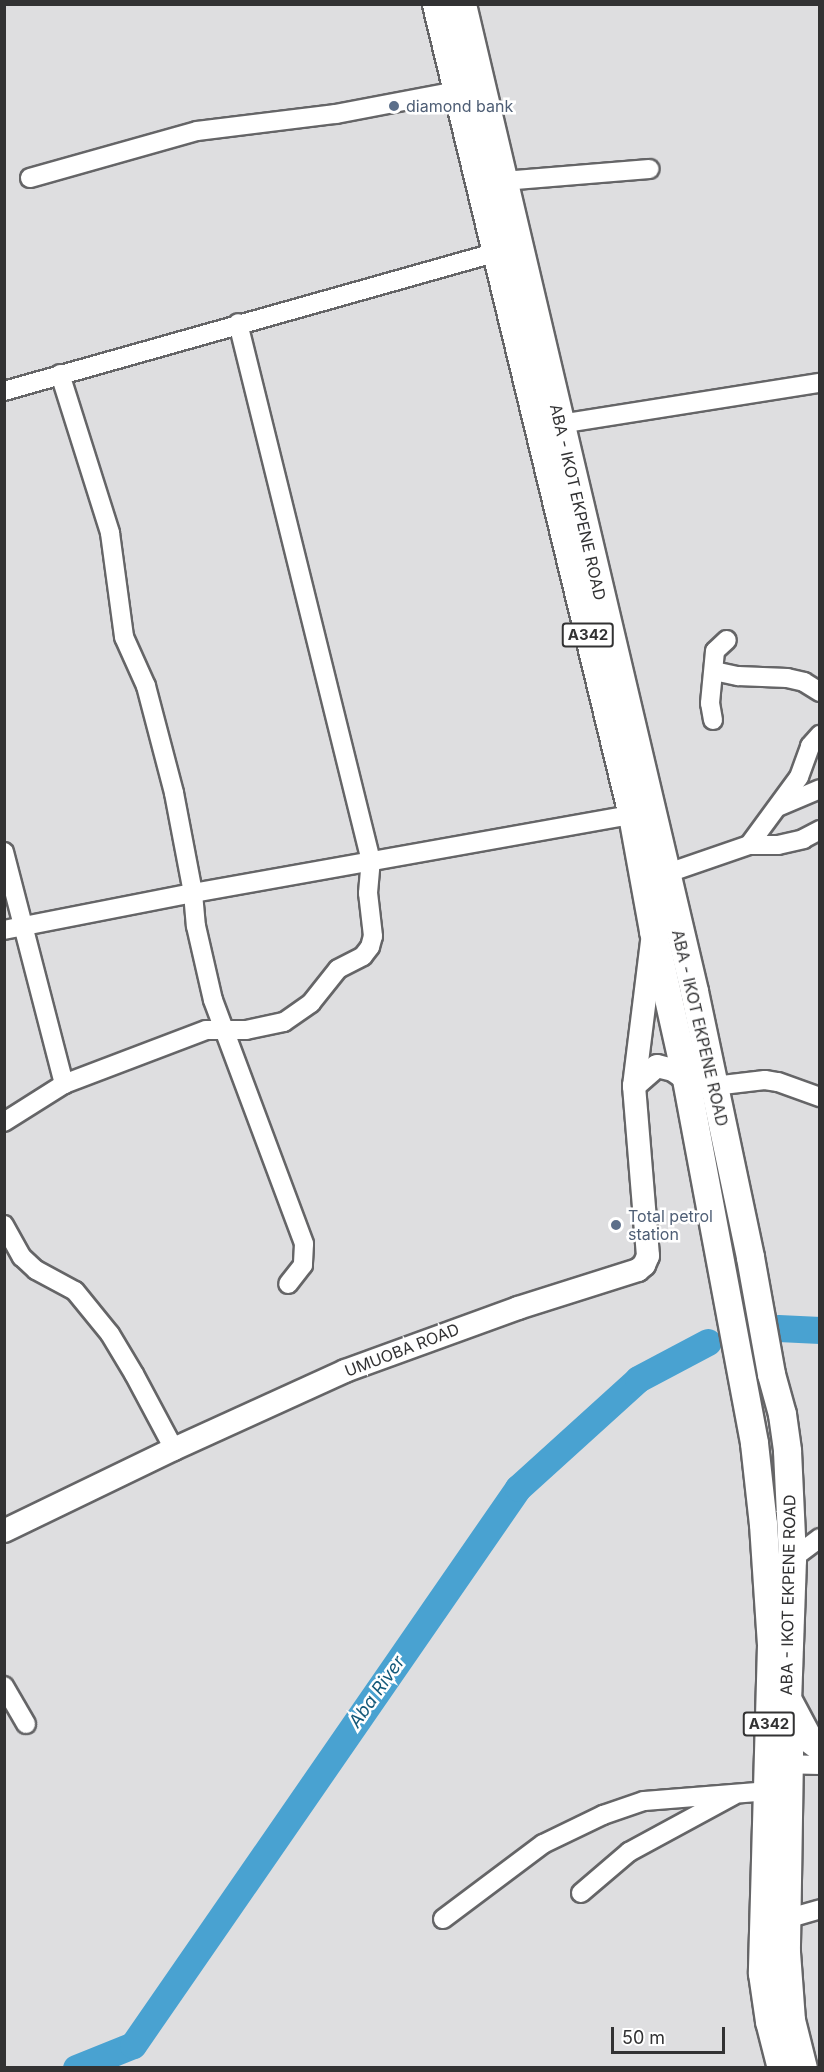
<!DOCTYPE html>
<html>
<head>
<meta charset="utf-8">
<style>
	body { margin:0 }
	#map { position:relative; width:824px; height:2072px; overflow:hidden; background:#dedee0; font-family:Inter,sans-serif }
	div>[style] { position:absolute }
	.river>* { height:27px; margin:-13.5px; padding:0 13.5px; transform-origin:13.5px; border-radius:13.5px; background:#49a2d1 }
	.roads { filter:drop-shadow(2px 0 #656567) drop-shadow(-2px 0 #656567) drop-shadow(0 2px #656567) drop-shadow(0 -2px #656567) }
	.minor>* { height:18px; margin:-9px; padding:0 9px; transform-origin:9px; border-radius:9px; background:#fff }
	.major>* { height:22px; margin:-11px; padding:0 11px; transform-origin:11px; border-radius:11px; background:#fff }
	.highway>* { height:27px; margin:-13.5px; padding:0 13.5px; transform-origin:13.5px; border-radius:13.5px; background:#fff }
	.dots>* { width:16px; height:16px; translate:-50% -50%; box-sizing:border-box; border:3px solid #fff; border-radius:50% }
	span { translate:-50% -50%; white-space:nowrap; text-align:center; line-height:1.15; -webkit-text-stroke:5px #fff; paint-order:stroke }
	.shield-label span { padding:2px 4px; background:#fff; border:2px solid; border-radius:4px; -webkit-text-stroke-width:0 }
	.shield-label { font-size:15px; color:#323233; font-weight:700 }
	.service-label { font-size:16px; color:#4e5e75 }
	.left { translate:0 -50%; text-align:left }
	.street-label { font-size:16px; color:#323233 }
	.water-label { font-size:18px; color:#145979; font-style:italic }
	.frame { position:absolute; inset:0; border:6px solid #323233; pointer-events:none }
	.scale { position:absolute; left:611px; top:2027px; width:114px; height:27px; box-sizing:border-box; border:3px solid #323233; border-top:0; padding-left:8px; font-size:18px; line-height:21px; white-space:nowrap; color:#323233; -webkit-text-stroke:4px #fff; paint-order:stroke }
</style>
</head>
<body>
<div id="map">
	<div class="river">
		<div style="left:778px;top:1328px;width:42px;rotate:2.7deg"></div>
		<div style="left:76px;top:2068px;width:61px;rotate:-22deg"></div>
		<div style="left:133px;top:2045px;width:677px;rotate:-55.35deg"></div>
		<div style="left:518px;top:1488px;width:162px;rotate:-42.2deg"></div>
		<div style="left:638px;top:1379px;width:79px;rotate:-27.9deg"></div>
	</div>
	<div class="roads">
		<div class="minor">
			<div style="left:30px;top:178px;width:173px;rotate:-15.7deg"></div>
			<div style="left:197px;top:131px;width:140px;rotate:-7deg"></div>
			<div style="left:336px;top:114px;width:123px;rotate:-10.8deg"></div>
			<div style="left:503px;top:181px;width:147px;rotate:-4.7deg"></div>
			<div style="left:60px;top:374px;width:167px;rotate:72.5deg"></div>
			<div style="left:110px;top:533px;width:105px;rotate:82.3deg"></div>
			<div style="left:124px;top:637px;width:54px;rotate:65.8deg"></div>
			<div style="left:146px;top:686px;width:111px;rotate:75.3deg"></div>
			<div style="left:174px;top:793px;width:102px;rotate:79.2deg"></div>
			<div style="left:193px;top:893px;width:33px;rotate:85deg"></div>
			<div style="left:196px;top:926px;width:76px;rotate:77.1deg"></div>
			<div style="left:213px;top:1000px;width:260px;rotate:69.5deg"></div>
			<div style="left:304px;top:1244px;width:21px;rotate:93deg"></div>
			<div style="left:303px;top:1265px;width:24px;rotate:128deg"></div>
			<div style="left:4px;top:391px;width:509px;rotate:-15.73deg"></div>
			<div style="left:560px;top:424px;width:263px;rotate:-9deg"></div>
			<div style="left:714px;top:671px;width:25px;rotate:12deg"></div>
			<div style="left:738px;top:676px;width:49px;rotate:2.3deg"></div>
			<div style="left:787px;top:678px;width:17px;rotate:13deg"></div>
			<div style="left:804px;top:682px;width:19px;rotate:32deg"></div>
			<div style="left:713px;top:720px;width:17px;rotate:-100deg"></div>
			<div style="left:710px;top:703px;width:52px;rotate:-84.5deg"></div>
			<div style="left:715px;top:651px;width:16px;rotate:-43deg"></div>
			<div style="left:780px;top:806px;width:43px;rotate:-23deg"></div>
			<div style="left:749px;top:845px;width:84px;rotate:-53.7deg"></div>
			<div style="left:799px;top:777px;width:33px;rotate:-70deg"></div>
			<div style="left:810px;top:746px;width:15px;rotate:-48deg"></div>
			<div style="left:4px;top:852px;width:240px;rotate:75.5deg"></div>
			<div style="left:665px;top:874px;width:89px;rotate:-19deg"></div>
			<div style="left:749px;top:845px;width:29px"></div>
			<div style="left:778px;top:845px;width:26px;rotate:-13deg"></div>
			<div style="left:803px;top:839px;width:19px;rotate:-28deg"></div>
			<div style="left:4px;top:930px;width:193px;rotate:-11.1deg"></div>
			<div style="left:193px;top:893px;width:446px;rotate:-10.1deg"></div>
			<div style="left:714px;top:1086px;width:51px;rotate:-6.7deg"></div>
			<div style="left:765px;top:1080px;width:13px;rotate:9deg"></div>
			<div style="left:778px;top:1082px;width:45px;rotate:19.7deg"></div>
			<div style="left:4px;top:1122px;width:71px;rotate:-32.3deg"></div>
			<div style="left:64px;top:1084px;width:152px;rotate:-20.8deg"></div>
			<div style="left:206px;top:1030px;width:40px"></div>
			<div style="left:246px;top:1030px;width:39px;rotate:-12deg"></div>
			<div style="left:284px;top:1022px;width:33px;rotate:-35deg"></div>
			<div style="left:311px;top:1003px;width:43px;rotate:-51.5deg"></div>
			<div style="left:338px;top:969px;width:28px;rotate:-27deg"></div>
			<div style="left:363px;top:956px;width:11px;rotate:-52deg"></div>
			<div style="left:370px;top:947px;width:11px;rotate:-75deg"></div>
			<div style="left:373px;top:936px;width:43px;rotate:-96.6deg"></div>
			<div style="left:368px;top:893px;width:32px;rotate:-85deg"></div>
			<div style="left:371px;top:861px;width:554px;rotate:-103.89deg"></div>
			<div style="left:4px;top:1225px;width:37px;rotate:61deg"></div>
			<div style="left:22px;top:1257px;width:19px;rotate:43deg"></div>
			<div style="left:36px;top:1270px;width:44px;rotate:28.3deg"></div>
			<div style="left:75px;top:1291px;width:55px;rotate:50.9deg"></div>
			<div style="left:110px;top:1334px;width:47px;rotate:59deg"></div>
			<div style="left:134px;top:1374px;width:85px;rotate:61.9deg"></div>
			<div style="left:792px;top:1559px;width:35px;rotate:-37deg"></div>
			<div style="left:4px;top:1686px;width:44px;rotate:59.9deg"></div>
			<div style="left:779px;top:1764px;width:41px;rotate:1.4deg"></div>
			<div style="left:581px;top:1893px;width:63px;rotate:-40.5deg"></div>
			<div style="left:629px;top:1852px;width:119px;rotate:-28.5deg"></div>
			<div style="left:443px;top:1919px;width:125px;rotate:-36.9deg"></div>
			<div style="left:543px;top:1844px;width:67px;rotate:-25.8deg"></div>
			<div style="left:603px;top:1815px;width:43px;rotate:-18.9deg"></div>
			<div style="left:644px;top:1801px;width:123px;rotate:-4.6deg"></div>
			<div style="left:786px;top:1919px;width:35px;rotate:-16deg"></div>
		</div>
		<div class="major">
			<div style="left:634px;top:1086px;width:30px;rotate:-41deg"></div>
			<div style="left:657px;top:1066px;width:16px;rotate:14deg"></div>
			<div style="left:673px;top:1070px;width:16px;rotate:35deg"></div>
			<div style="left:4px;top:1531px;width:189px;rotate:-25.8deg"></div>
			<div style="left:174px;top:1449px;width:188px;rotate:-24.5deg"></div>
			<div style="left:345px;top:1371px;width:184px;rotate:-20deg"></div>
			<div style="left:518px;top:1308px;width:126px;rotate:-17.6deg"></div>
			<div style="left:638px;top:1270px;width:8px;rotate:-40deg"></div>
			<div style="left:644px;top:1265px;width:10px;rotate:-66deg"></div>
			<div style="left:648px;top:1256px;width:171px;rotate:-94.7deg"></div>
			<div style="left:634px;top:1086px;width:145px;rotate:-82.9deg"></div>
		</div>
		<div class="highway">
			<div style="left:436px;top:4px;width:834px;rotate:76.41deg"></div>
			<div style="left:632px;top:815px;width:118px;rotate:79.7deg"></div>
			<div style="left:653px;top:931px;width:152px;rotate:77.4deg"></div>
			<div style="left:686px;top:1079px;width:370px;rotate:79.4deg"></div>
			<div style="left:754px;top:1443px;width:81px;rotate:83.7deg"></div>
			<div style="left:763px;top:1524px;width:121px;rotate:86.2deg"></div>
			<div style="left:771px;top:1645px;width:328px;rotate:91.6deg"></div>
			<div style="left:762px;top:1973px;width:49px;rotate:81.7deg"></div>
			<div style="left:769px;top:2021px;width:49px;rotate:75.7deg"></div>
			<div style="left:462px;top:4px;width:1014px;rotate:76.77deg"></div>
			<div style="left:694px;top:991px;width:272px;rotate:78.1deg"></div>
			<div style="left:750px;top:1257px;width:119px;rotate:79.8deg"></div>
			<div style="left:771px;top:1374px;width:41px;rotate:74.6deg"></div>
			<div style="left:782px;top:1414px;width:37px;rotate:82deg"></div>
			<div style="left:787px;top:1451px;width:108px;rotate:87.3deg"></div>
			<div style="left:792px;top:1559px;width:140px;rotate:92deg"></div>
			<div style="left:787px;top:1699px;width:54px;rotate:87.9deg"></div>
			<div style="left:789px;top:1753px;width:199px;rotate:90.9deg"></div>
			<div style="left:786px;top:1952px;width:68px;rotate:85.8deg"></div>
			<div style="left:791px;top:2020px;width:49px;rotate:76deg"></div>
			<div style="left:790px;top:1704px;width:38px;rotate:62deg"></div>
			<div style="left:808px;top:1738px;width:15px;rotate:37deg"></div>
		</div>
	</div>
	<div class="dots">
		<div style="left:394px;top:106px;background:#5c6f8a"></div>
		<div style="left:616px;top:1225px;background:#5c6f8a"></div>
	</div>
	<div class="shield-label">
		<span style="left:588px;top:635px">A342</span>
		<span style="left:769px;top:1724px">A342</span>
	</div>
	<div class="service-label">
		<span class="left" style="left:406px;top:106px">diamond bank</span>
		<span class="left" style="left:628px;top:1225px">Total petrol<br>station</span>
	</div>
	<div class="street-label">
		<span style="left:578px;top:502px;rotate:77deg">ABA - IKOT EKPENE ROAD</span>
		<span style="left:700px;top:1028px;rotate:77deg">ABA - IKOT EKPENE ROAD</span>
		<span style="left:402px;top:1350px;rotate:-21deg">UMUOBA ROAD</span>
		<span style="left:788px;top:1595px;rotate:-89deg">ABA - IKOT EKPENE ROAD</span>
	</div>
	<div class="water-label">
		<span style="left:377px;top:1692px;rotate:-55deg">Aba River</span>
	</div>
	<div class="frame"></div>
	<div class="scale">50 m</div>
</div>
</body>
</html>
